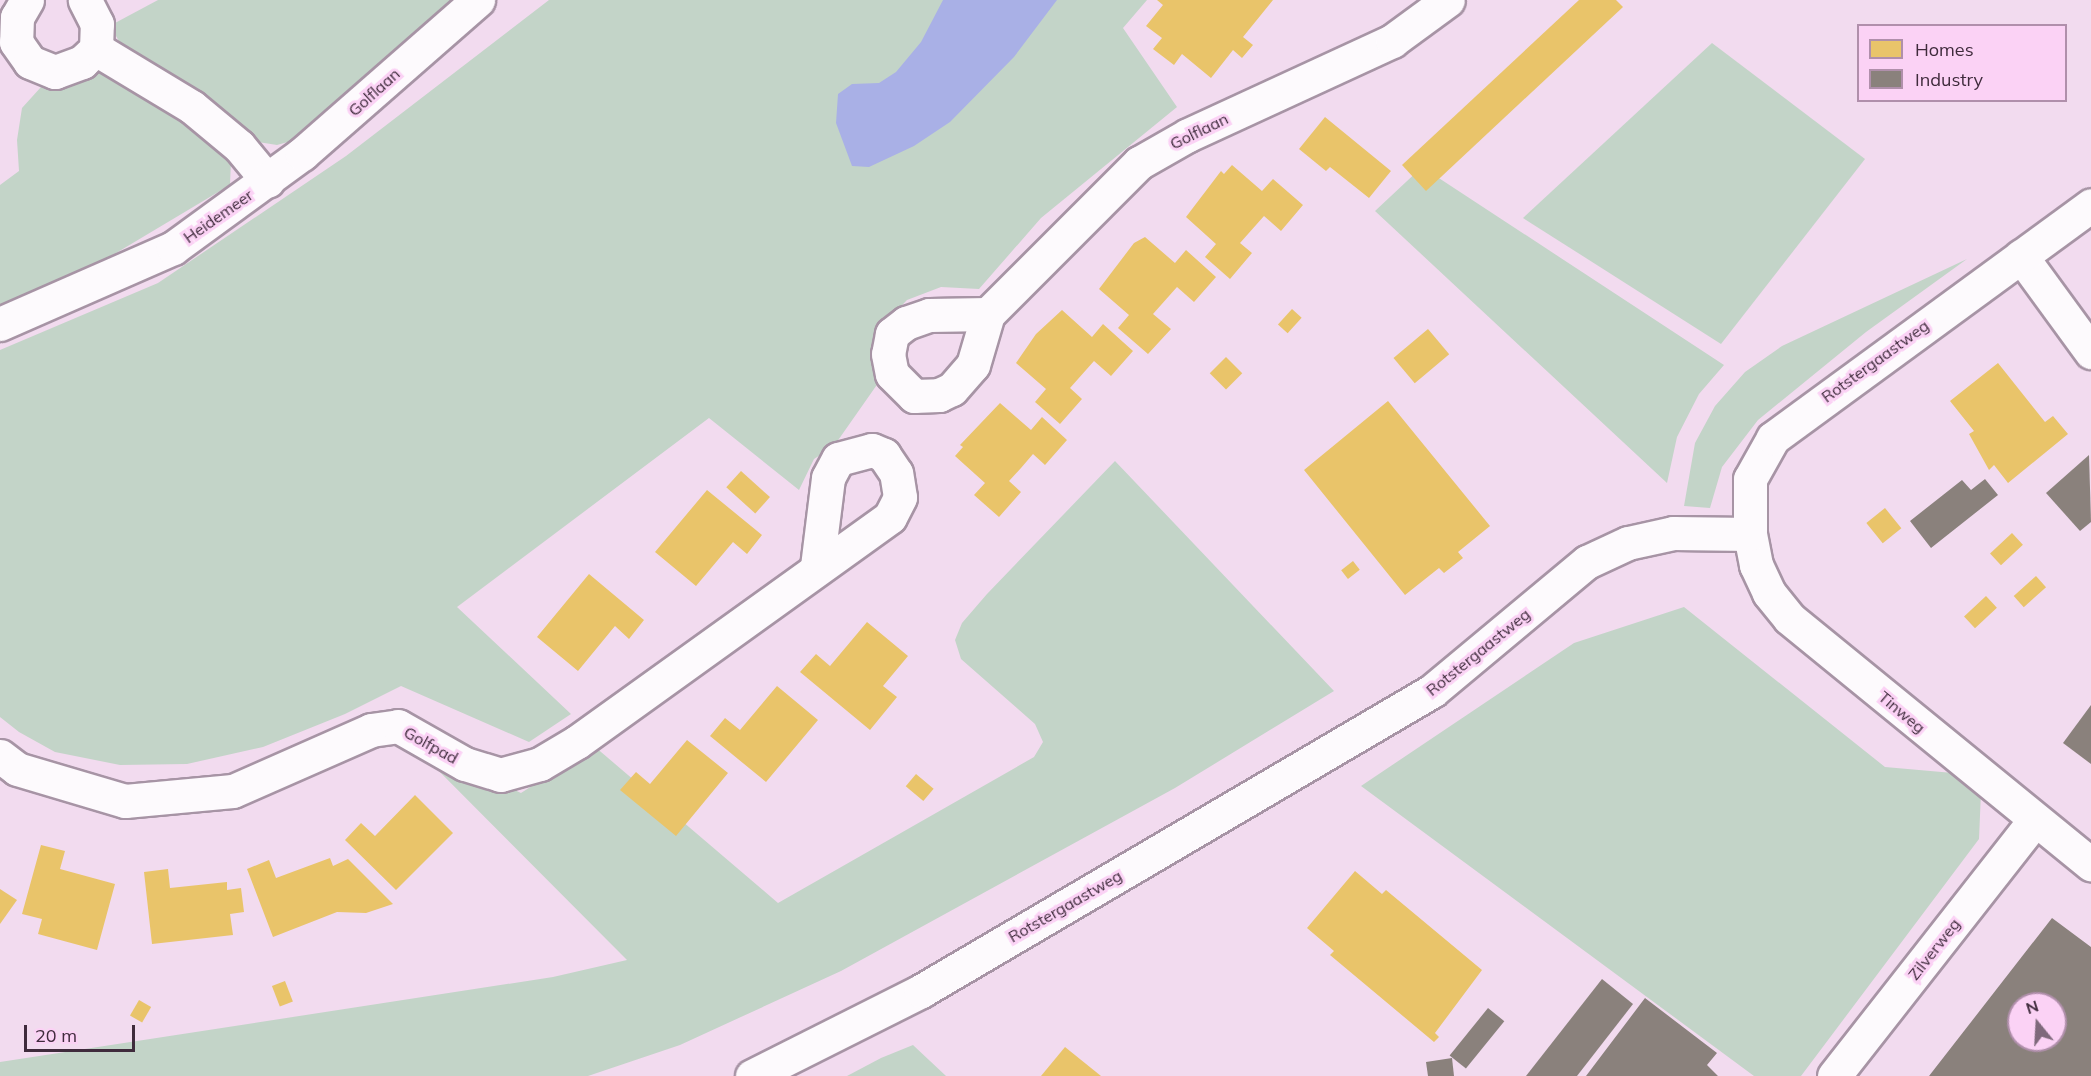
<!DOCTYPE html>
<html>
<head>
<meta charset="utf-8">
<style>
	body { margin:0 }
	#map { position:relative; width:2091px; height:1076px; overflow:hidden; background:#f2dbef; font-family:Mulish,sans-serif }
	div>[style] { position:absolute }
	.green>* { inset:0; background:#c3d4c8 }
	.water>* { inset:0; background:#a9b0e6 }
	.homes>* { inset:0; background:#e9c46a; transform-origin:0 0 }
	.industry>* { inset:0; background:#8a817c; transform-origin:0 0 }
	.roads { filter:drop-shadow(2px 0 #a794a5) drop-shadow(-2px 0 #a794a5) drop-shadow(0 2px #a794a5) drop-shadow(0 -2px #a794a5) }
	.street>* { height:33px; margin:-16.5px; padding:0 16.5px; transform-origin:16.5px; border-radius:16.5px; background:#fdfafd }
	.secondary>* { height:33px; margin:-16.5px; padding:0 16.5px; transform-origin:16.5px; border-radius:16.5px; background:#fdfafd }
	span { translate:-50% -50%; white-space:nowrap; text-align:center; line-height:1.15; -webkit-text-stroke:6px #fbd2f5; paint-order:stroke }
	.street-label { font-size:16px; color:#3f2b3c }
	.legend { position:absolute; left:1857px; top:24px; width:210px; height:78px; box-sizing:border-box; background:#fbd2f5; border:2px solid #b08fab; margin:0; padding:8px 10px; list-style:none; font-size:18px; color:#3f2b3c }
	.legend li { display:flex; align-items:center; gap:12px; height:30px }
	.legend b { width:30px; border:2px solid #b08fab }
	.north { position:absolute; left:2007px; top:992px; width:60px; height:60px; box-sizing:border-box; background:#fbd2f5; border:2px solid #b08fab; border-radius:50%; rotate:342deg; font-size:16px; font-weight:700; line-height:24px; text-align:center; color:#3f2b3c }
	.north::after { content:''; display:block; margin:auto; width:21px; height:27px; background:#7e697b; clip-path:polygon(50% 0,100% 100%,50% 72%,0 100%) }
	.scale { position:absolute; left:24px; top:1025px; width:111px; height:27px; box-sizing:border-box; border:3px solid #3f2b3c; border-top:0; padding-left:8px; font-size:18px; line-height:21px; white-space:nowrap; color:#3f2b3c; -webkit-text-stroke:4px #fbd2f5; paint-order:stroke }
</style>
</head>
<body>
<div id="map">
	<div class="green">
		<div style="clip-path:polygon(158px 0,451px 0,295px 140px,277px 145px,258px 142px,124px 50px,116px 36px,115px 23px)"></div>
		<div style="clip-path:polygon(549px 0,1147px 0,1123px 28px,1177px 107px,1041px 218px,979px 289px,941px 287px,907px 300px,884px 324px,881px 379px,834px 446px,814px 459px,799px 490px,709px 418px,457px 607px,571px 714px,529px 742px,401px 686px,345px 714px,263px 747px,187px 764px,120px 765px,55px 752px,19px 732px,0 717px,0 350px,158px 283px,346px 156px)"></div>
		<div style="clip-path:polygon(1712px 43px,1865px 159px,1721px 344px,1523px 218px)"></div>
		<div style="clip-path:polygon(108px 71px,211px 137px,231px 161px,230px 185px,96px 265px,0 312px,0 185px,19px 171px,17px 140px,22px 108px,41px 87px)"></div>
		<div style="clip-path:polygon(1422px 167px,1724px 365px,1699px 394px,1677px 437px,1667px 483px,1375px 211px)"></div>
		<div style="clip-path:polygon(1967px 259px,1866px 332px,1758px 420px,1722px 467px,1710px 508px,1684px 506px,1695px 443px,1715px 406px,1745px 372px,1782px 346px)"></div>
		<div style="clip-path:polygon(1115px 461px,1334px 691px,1175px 788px,841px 971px,680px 1045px,588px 1076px,0 1076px,0 1062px,553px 977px,627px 960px,411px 743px,521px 793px,594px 746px,778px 903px,1034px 757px,1043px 742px,1035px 724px,961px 659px,955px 640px,962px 623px,987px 594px)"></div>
		<div style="clip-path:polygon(1684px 607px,1885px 767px,1953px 773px,1981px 792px,1979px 839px,1801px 1076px,1754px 1076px,1361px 786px,1574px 643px)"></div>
		<div style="clip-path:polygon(913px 1045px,946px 1076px,847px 1076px,881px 1058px)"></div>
	</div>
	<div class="water">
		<div style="clip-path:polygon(943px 0,1057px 0,1014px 57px,950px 122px,914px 146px,869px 167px,852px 166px,836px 123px,838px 94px,852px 84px,879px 83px,896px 72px,921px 42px)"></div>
	</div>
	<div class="homes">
		<div style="clip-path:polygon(1157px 0,1273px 0,1243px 37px,1253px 45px,1242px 58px,1233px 50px,1211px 78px,1182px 54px,1174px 65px,1153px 49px,1162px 38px,1146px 26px,1163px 5px)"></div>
		<div style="clip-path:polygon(1579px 0,1616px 0,1623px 7px,1426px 191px,1402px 165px)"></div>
		<div style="clip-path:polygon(1325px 117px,1391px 171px,1369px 198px,1330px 167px,1326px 171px,1299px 149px)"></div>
		<div style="clip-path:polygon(1232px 165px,1262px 191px,1273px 179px,1303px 205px,1281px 231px,1264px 216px,1240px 243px,1252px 253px,1230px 279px,1205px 257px,1216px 244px,1186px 217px,1221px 171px,1224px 174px)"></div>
		<div style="clip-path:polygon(1145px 237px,1175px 263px,1186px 250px,1216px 277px,1194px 302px,1177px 287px,1153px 314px,1171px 329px,1148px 354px,1118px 328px,1129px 315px,1099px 289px,1134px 243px)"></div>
		<div style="left:1292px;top:309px;width:13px;height:21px;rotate:42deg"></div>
		<div style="clip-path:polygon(1062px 310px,1092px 337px,1103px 324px,1133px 351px,1111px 376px,1094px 361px,1070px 388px,1082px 399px,1060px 424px,1035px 402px,1046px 389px,1016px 363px,1036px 334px)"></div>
		<div style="left:1428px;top:329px;width:33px;height:45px;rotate:50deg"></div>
		<div style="left:1226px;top:357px;width:23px;height:23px;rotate:45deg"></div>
		<div style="clip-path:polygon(1998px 363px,2045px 422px,2053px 416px,2068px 434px,2008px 483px,1994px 465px,1989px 470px,1969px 434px,1974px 431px,1950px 401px)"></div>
		<div style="clip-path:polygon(1388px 401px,1490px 526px,1458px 552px,1463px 558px,1444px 573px,1439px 568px,1405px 595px,1304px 470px)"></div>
		<div style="clip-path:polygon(1000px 403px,1031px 430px,1042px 417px,1067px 440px,1045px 465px,1033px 454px,1021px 468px,1009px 481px,1021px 492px,999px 517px,974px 495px,985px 483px,955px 456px,963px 447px,960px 445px)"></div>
		<div style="left:741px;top:471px;width:39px;height:22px;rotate:42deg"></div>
		<div style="clip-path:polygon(707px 490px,762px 535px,747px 554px,733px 542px,696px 586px,655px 552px)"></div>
		<div style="left:1885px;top:508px;width:26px;height:24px;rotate:51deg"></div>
		<div style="left:2012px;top:533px;width:16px;height:30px;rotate:47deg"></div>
		<div style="left:1353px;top:561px;width:11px;height:15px;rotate:52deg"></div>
		<div style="clip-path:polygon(589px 574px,644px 620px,629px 639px,615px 626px,578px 671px,537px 637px)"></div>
		<div style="left:2036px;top:576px;width:15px;height:30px;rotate:48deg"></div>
		<div style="left:1986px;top:596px;width:16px;height:30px;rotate:47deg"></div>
		<div style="clip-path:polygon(867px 622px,908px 656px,883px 686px,897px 697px,870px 730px,800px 672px,816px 654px,830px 666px)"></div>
		<div style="clip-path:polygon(777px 686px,818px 720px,766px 782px,710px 736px,725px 718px,740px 730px)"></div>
		<div style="clip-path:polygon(687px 740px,728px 773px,676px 836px,620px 790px,636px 772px,650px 784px)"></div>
		<div style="left:916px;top:774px;width:23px;height:16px;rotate:40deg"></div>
		<div style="clip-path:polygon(415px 795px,453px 833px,396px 890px,345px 840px,361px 823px,375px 836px)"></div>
		<div style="clip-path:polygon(41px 845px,65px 851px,60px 869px,115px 884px,97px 950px,38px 934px,42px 919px,22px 914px)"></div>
		<div style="clip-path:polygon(330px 858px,333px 866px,348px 859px,393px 904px,366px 913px,337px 912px,273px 937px,247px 869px,269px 860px,276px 878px)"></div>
		<div style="clip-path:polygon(168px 869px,170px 888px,227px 882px,227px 890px,241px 888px,244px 912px,230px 914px,233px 935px,152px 944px,144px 872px)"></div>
		<div style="clip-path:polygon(1355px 871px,1382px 894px,1386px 890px,1482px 970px,1435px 1033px,1439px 1037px,1434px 1042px,1330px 955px,1334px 951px,1307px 928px)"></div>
		<div style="clip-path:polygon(0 889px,17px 900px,0 924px)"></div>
		<div style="left:285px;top:981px;width:22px;height:14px;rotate:69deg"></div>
		<div style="left:139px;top:1000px;width:14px;height:18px;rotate:30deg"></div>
		<div style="clip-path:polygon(1065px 1047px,1101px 1076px,1041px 1076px)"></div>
	</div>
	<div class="industry">
		<div style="clip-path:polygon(2089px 455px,2091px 522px,2080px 531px,2046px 493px)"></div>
		<div style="clip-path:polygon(1985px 479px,1998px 495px,1931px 548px,1910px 521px,1962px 480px,1971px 490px)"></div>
		<div style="clip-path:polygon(2091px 705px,2091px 764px,2063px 743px)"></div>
		<div style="clip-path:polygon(evenodd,2052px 918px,2091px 947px,2091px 1076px,1929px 1076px,2052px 918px,2019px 1004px,2055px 1004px,2055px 1040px,2019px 1040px,2019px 1004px)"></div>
		<div style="clip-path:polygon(1602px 979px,1633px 1004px,1577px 1076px,1526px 1076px)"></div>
		<div style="clip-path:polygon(1645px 998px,1717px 1053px,1707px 1065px,1718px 1076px,1586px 1076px)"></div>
		<div style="left:1488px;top:1008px;width:21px;height:61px;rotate:39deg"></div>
		<div style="clip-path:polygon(1452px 1058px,1454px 1076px,1428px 1076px,1426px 1062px)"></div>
	</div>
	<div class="roads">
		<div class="street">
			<div style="left:27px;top:0;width:20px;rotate:120deg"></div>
			<div style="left:17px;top:17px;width:25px;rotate:92deg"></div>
			<div style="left:16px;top:42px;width:24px;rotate:55deg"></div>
			<div style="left:30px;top:62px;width:27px;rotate:22deg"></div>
			<div style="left:55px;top:72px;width:29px;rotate:-20deg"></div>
			<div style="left:82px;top:62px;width:19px;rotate:-43deg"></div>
			<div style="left:96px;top:49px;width:25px;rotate:-88deg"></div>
			<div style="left:97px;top:24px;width:27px;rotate:-117deg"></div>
			<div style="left:96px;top:49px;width:112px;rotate:31.1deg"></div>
			<div style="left:192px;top:107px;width:61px;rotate:39.7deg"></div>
			<div style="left:239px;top:146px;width:45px;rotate:50.4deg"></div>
			<div style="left:2021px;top:256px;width:119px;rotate:53.9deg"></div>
			<div style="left:988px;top:314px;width:59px;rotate:179deg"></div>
			<div style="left:929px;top:315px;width:24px;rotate:161deg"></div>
			<div style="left:906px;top:323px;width:18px;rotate:142deg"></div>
			<div style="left:892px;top:334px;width:20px;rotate:101deg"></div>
			<div style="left:888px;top:354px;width:20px;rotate:79deg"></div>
			<div style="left:892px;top:374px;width:31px;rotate:45deg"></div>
			<div style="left:914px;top:396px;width:25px;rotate:-2deg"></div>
			<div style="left:939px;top:395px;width:14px;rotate:-25deg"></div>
			<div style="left:952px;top:389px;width:32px;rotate:-49deg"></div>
			<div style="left:973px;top:365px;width:53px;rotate:-73.6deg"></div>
			<div style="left:988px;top:314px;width:214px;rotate:-45deg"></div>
			<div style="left:1139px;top:163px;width:56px;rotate:-29.7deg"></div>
			<div style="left:1188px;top:135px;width:225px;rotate:-24.7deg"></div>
			<div style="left:1392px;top:41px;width:69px;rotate:-36.2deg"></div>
			<div style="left:0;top:324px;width:189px;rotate:-23.7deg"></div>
			<div style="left:173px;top:248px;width:160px;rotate:-36.1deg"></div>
			<div style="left:302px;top:154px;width:234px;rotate:-41.2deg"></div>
			<div style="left:1750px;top:534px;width:32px;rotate:79deg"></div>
			<div style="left:1756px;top:565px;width:31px;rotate:65deg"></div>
			<div style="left:1769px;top:593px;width:32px;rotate:51deg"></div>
			<div style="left:1789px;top:618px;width:390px;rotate:39.2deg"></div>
			<div style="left:0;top:756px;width:21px;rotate:37deg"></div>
			<div style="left:17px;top:769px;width:113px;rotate:16.5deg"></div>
			<div style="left:125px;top:801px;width:108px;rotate:-5.3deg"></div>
			<div style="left:233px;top:791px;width:151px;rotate:-23.8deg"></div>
			<div style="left:371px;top:730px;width:27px;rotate:-8deg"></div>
			<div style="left:398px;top:726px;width:77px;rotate:29.6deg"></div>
			<div style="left:465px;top:764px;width:37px;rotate:17deg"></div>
			<div style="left:500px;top:775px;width:41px;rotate:-15.4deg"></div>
			<div style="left:540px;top:764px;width:43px;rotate:-30.7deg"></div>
			<div style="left:577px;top:742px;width:385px;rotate:-35.7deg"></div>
			<div style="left:890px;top:517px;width:22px;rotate:-63deg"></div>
			<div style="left:900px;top:497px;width:24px;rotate:-99deg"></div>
			<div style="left:896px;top:473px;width:22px;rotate:-124deg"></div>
			<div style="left:884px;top:455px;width:13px;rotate:-157deg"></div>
			<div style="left:872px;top:450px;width:35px;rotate:165deg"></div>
			<div style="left:838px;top:459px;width:21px;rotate:118deg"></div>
			<div style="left:828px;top:478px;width:89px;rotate:97.1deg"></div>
			<div style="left:1834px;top:1076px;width:324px;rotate:-51.9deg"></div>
		</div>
		<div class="secondary">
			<div style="left:752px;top:1076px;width:189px;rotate:-26.7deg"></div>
			<div style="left:921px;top:991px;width:593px;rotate:-30.42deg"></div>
			<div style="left:1432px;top:691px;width:202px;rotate:-39.8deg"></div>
			<div style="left:1587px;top:562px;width:45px;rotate:-24.9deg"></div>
			<div style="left:1628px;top:543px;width:46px;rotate:-12.5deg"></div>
			<div style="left:1673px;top:533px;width:77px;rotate:0.7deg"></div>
			<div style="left:1750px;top:534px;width:55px;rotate:-90deg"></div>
			<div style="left:1750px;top:479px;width:47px;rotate:-60.7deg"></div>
			<div style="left:1773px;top:438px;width:394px;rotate:-36.2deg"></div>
		</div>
	</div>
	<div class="street-label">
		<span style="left:374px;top:92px;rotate:-42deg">Golflaan</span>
		<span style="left:1199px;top:131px;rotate:-26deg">Golflaan</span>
		<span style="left:218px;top:216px;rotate:-35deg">Heidemeer</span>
		<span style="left:1875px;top:361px;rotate:-36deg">Rotstergaastweg</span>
		<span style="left:1478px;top:652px;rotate:-39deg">Rotstergaastweg</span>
		<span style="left:1902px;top:712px;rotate:40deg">Tinweg</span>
		<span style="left:431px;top:745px;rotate:29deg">Golfpad</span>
		<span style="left:1065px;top:906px;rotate:-30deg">Rotstergaastweg</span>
		<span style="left:1934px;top:949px;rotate:-52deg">Zilverweg</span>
	</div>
	<ul class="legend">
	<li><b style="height:16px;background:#e9c46a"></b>Homes</li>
	<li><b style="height:16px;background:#8a817c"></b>Industry</li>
	</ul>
	<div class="north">N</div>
	<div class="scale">20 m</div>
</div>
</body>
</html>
